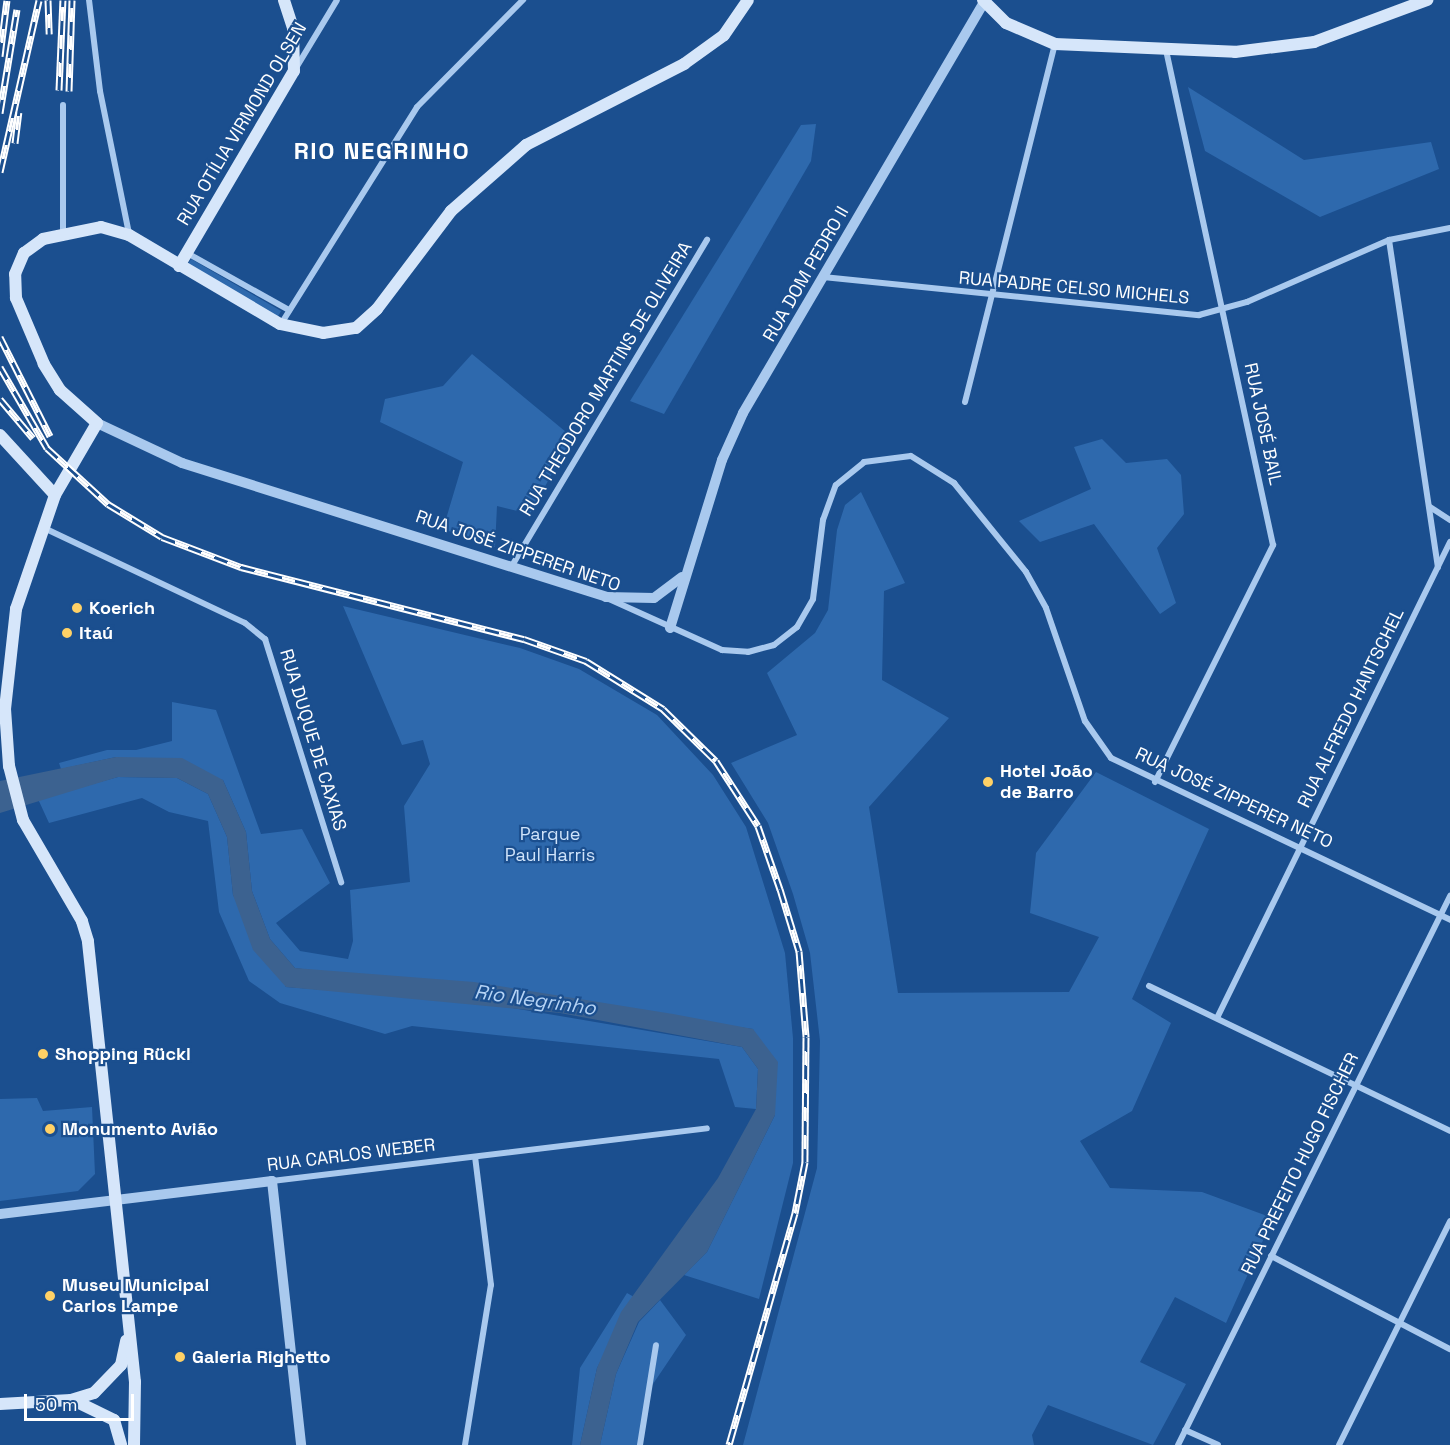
<!DOCTYPE html>
<html>
<head>
<meta charset="utf-8">
<style>
	body { margin:0 }
	#map { position:relative; width:1450px; height:1445px; overflow:hidden; background:#1b4f8f; font-family:"Space Grotesk",sans-serif }
	div>[style] { position:absolute }
	.green>* { inset:0; background:#2e69ad; transform-origin:0 0 }
	.water>* { inset:0; background:#3c6290 }
	.minor>* { height:6px; margin:-3px; padding:0 3px; transform-origin:3px; border-radius:3px; background:#a9c9ee }
	.tertiary>* { height:10px; margin:-5px; padding:0 5px; transform-origin:5px; border-radius:5px; background:#a9c9ee }
	.secondary>* { height:12px; margin:-6px; padding:0 6px; transform-origin:6px; border-radius:6px; background:#d6e6fa }
	.rail>* { height:7px; margin-top:-3.5px; transform-origin:0; background:repeating-linear-gradient(90deg,#1b4f8f 0 14px,#fff 0 28px); box-sizing:border-box; border-block:2px solid #fff }
	.dots>* { width:16px; height:16px; translate:-50% -50%; box-sizing:border-box; border:3px solid #1b4f8f; border-radius:50% }
	span { translate:-50% -50%; white-space:nowrap; text-align:center; line-height:1.15; -webkit-text-stroke:4.5px #1b4f8f; paint-order:stroke }
	.street-label { font-size:18px; color:#fff }
	.poi-label { font-size:18px; color:#fff; font-weight:700 }
	.left { translate:0 -50%; text-align:left }
	.park-label { font-size:18px; color:#cfe3fa }
	.water-label { font-size:20px; color:#b5d3f5; font-style:italic }
	.district-label { font-size:24px; color:#fff; font-weight:700; letter-spacing:1.5px }
	.scale { position:absolute; left:24px; top:1394px; width:110px; height:27px; box-sizing:border-box; border:3px solid #fff; border-top:0; padding-left:8px; font-size:18px; line-height:21px; white-space:nowrap; color:#fff; -webkit-text-stroke:4px #1b4f8f; paint-order:stroke }
</style>
</head>
<body>
<div id="map">
	<div class="green">
		<div style="clip-path:polygon(1188px 87px,1304px 160px,1431px 142px,1439px 169px,1320px 217px,1205px 151px)"></div>
		<div style="clip-path:polygon(816px 124px,811px 161px,664px 414px,630px 401px,801px 125px)"></div>
		<div style="left:191px;top:259px;width:104px;height:8px;rotate:30deg"></div>
		<div style="clip-path:polygon(472px 354px,572px 437px,530px 514px,497px 506px,495px 547px,443px 529px,463px 462px,380px 422px,385px 399px,443px 386px)"></div>
		<div style="clip-path:polygon(1102px 439px,1126px 463px,1167px 459px,1181px 475px,1184px 514px,1157px 548px,1176px 603px,1160px 614px,1094px 524px,1040px 542px,1019px 521px,1091px 489px,1074px 447px)"></div>
		<div style="clip-path:polygon(861px 492px,905px 583px,884px 591px,882px 680px,949px 718px,869px 807px,898px 993px,1069px 992px,1099px 937px,1030px 913px,1036px 853px,1096px 772px,1209px 829px,1132px 999px,1171px 1023px,1132px 1111px,1080px 1141px,1110px 1188px,1202px 1192px,1273px 1218px,1226px 1323px,1175px 1297px,1140px 1362px,1186px 1384px,1153px 1445px,1048px 1405px,1032px 1435px,1034px 1445px,743px 1445px,817px 1168px,820px 1041px,810px 953px,793px 894px,768px 823px,731px 763px,797px 735px,767px 673px,815px 633px,828px 610px,837px 530px,845px 505px)"></div>
		<div style="clip-path:polygon(343px 606px,520px 648px,579px 669px,657px 715px,713px 775px,746px 827px,785px 953px,793px 1038px,793px 1163px,759px 1299px,684px 1275px,707px 1252px,775px 1115px,753px 1029px,295px 968px,270px 939px,252px 891px,246px 832px,223px 780px,116px 757px,61px 769px,59px 763px,107px 750px,136px 750px,172px 741px,172px 702px,216px 710px,261px 834px,302px 829px,330px 883px,276px 923px,300px 951px,348px 959px,353px 941px,350px 890px,410px 882px,404px 806px,430px 764px,423px 740px,402px 745px)"></div>
		<div style="clip-path:polygon(118px 777px,177px 778px,208px 794px,227px 837px,233px 895px,286px 987px,472px 1001px,742px 1047px,758px 1069px,756px 1109px,735px 1107px,719px 1059px,412px 1026px,385px 1034px,280px 1003px,249px 981px,219px 912px,208px 821px,169px 812px,142px 798px,49px 823px,38px 799px)"></div>
		<div style="clip-path:polygon(37px 1098px,43px 1111px,92px 1107px,95px 1174px,78px 1191px,0 1201px,0 1099px)"></div>
		<div style="clip-path:polygon(627px 1293px,634px 1297px,597px 1368px,580px 1445px,572px 1445px,580px 1368px)"></div>
		<div style="clip-path:polygon(660px 1300px,686px 1335px,649px 1390px,640px 1445px,600px 1445px,616px 1374px,639px 1322px)"></div>
	</div>
	<div class="water">
		<div style="clip-path:polygon(116px 757px,182px 758px,223px 780px,246px 832px,252px 891px,270px 939px,295px 968px,474px 982px,673px 1014px,753px 1029px,778px 1062px,775px 1115px,707px 1252px,638px 1322px,616px 1374px,600px 1445px,580px 1445px,597px 1368px,621px 1312px,718px 1178px,756px 1109px,758px 1069px,742px 1047px,560px 1013px,286px 987px,253px 950px,233px 895px,227px 837px,208px 794px,177px 778px,118px 777px,0 813px,0 781px)"></div>
	</div>
	<div class="minor">
		<div style="left:89px;top:0;width:92px;rotate:83.1deg"></div>
		<div style="left:100px;top:91px;width:146px;rotate:78.5deg"></div>
		<div style="left:296px;top:68px;width:79px;rotate:-58.9deg"></div>
		<div style="left:63px;top:105px;width:126px;rotate:90deg"></div>
		<div style="left:1389px;top:240px;width:331px;rotate:81.5deg"></div>
		<div style="left:187px;top:253px;width:117px;rotate:29.2deg"></div>
		<div style="left:823px;top:277px;width:378px;rotate:5.8deg"></div>
		<div style="left:1199px;top:315px;width:50px;rotate:-15.2deg"></div>
		<div style="left:1247px;top:302px;width:155px;rotate:-23.6deg"></div>
		<div style="left:1389px;top:240px;width:62px;rotate:-11.1deg"></div>
		<div style="left:281px;top:324px;width:256px;rotate:-57.9deg"></div>
		<div style="left:417px;top:107px;width:151px;rotate:-45.3deg"></div>
		<div style="left:965px;top:402px;width:369px;rotate:-75.9deg"></div>
		<div style="left:1430px;top:507px;width:24px;rotate:33deg"></div>
		<div style="left:44px;top:528px;width:222px;rotate:25.3deg"></div>
		<div style="left:245px;top:623px;width:26px;rotate:39deg"></div>
		<div style="left:265px;top:639px;width:255px;rotate:72.6deg"></div>
		<div style="left:513px;top:564px;width:378px;rotate:-59.1deg"></div>
		<div style="left:609px;top:599px;width:124px;rotate:24.3deg"></div>
		<div style="left:722px;top:650px;width:26px;rotate:4deg"></div>
		<div style="left:748px;top:652px;width:27px;rotate:-15deg"></div>
		<div style="left:774px;top:645px;width:29px;rotate:-38deg"></div>
		<div style="left:797px;top:627px;width:32px;rotate:-60deg"></div>
		<div style="left:813px;top:599px;width:80px;rotate:-82.8deg"></div>
		<div style="left:823px;top:520px;width:37px;rotate:-70deg"></div>
		<div style="left:836px;top:485px;width:36px;rotate:-39deg"></div>
		<div style="left:864px;top:462px;width:47px;rotate:-7.3deg"></div>
		<div style="left:911px;top:456px;width:51px;rotate:32.1deg"></div>
		<div style="left:954px;top:483px;width:114px;rotate:51deg"></div>
		<div style="left:1026px;top:572px;width:41px;rotate:60.9deg"></div>
		<div style="left:1046px;top:608px;width:120px;rotate:71deg"></div>
		<div style="left:1085px;top:721px;width:45px;rotate:54.9deg"></div>
		<div style="left:1111px;top:758px;width:376px;rotate:25.5deg"></div>
		<div style="left:1155px;top:782px;width:265px;rotate:-63.5deg"></div>
		<div style="left:1273px;top:545px;width:506px;rotate:-102.2deg"></div>
		<div style="left:1149px;top:986px;width:334px;rotate:25.7deg"></div>
		<div style="left:1217px;top:1018px;width:530px;rotate:-63.92deg"></div>
		<div style="left:272px;top:1181px;width:438px;rotate:-6.9deg"></div>
		<div style="left:1271px;top:1256px;width:202px;rotate:27.5deg"></div>
		<div style="left:1185px;top:1430px;width:36px;rotate:24deg"></div>
		<div style="left:465px;top:1445px;width:162px;rotate:-80.8deg"></div>
		<div style="left:491px;top:1285px;width:129px;rotate:-97.1deg"></div>
		<div style="left:640px;top:1445px;width:101px;rotate:-80.9deg"></div>
		<div style="left:1178px;top:1445px;width:613px;rotate:-63.64deg"></div>
		<div style="left:1339px;top:1445px;width:250px;rotate:-63.6deg"></div>
	</div>
	<div class="tertiary">
		<div style="left:97px;top:423px;width:94px;rotate:25.2deg"></div>
		<div style="left:182px;top:463px;width:445px;rotate:17.5deg"></div>
		<div style="left:606px;top:597px;width:48px;rotate:1.2deg"></div>
		<div style="left:654px;top:598px;width:35px;rotate:-37deg"></div>
		<div style="left:670px;top:628px;width:176px;rotate:-72.8deg"></div>
		<div style="left:722px;top:460px;width:51px;rotate:-65.9deg"></div>
		<div style="left:743px;top:413px;width:476px;rotate:-59.6deg"></div>
		<div style="left:0;top:1214px;width:274px;rotate:-6.9deg"></div>
		<div style="left:272px;top:1181px;width:266px;rotate:83.7deg"></div>
	</div>
	<div class="secondary">
		<div style="left:983px;top:0;width:33px;rotate:45deg"></div>
		<div style="left:1006px;top:23px;width:53px;rotate:23.2deg"></div>
		<div style="left:1055px;top:44px;width:180px;rotate:2.5deg"></div>
		<div style="left:1235px;top:52px;width:80px;rotate:-7.2deg"></div>
		<div style="left:1314px;top:42px;width:121px;rotate:-20.4deg"></div>
		<div style="left:179px;top:266px;width:226px;rotate:-59.5deg"></div>
		<div style="left:294px;top:71px;width:43px;rotate:-91.3deg"></div>
		<div style="left:293px;top:28px;width:29px;rotate:-108deg"></div>
		<div style="left:0;top:435px;width:81px;rotate:47.5deg"></div>
		<div style="left:73px;top:1400px;width:46px;rotate:26deg"></div>
		<div style="left:114px;top:1420px;width:26px;rotate:74deg"></div>
		<div style="left:0;top:1404px;width:71px;rotate:-3.2deg"></div>
		<div style="left:71px;top:1400px;width:24px;rotate:-17deg"></div>
		<div style="left:94px;top:1393px;width:39px;rotate:-46deg"></div>
		<div style="left:121px;top:1365px;width:25px;rotate:-78deg"></div>
		<div style="left:134px;top:1445px;width:63px;rotate:-89.1deg"></div>
		<div style="left:135px;top:1382px;width:443px;rotate:-96.1deg"></div>
		<div style="left:88px;top:941px;width:21px;rotate:-107deg"></div>
		<div style="left:82px;top:921px;width:117px;rotate:-120.3deg"></div>
		<div style="left:23px;top:820px;width:56px;rotate:-104.5deg"></div>
		<div style="left:9px;top:766px;width:57px;rotate:-94deg"></div>
		<div style="left:5px;top:709px;width:101px;rotate:-83.7deg"></div>
		<div style="left:16px;top:609px;width:120px;rotate:-71.1deg"></div>
		<div style="left:55px;top:495px;width:83px;rotate:-59.7deg"></div>
		<div style="left:97px;top:423px;width:50px;rotate:-138.3deg"></div>
		<div style="left:60px;top:390px;width:31px;rotate:-122deg"></div>
		<div style="left:44px;top:364px;width:72px;rotate:-113deg"></div>
		<div style="left:16px;top:298px;width:24px;rotate:-92deg"></div>
		<div style="left:15px;top:274px;width:23px;rotate:-67deg"></div>
		<div style="left:24px;top:253px;width:24px;rotate:-36deg"></div>
		<div style="left:43px;top:239px;width:59px;rotate:-11.7deg"></div>
		<div style="left:101px;top:227px;width:29px;rotate:16deg"></div>
		<div style="left:129px;top:235px;width:175px;rotate:30.5deg"></div>
		<div style="left:280px;top:324px;width:44px;rotate:11.8deg"></div>
		<div style="left:323px;top:333px;width:33px;rotate:-9deg"></div>
		<div style="left:356px;top:328px;width:28px;rotate:-42deg"></div>
		<div style="left:377px;top:309px;width:123px;rotate:-52.9deg"></div>
		<div style="left:451px;top:211px;width:100px;rotate:-41.3deg"></div>
		<div style="left:526px;top:145px;width:178px;rotate:-27.1deg"></div>
		<div style="left:684px;top:64px;width:49px;rotate:-35.9deg"></div>
		<div style="left:724px;top:35px;width:42px;rotate:-55.6deg"></div>
	</div>
	<div class="rail">
		<div style="left:48px;top:0;width:34px;rotate:88deg"></div>
		<div style="left:0;top:56px;width:56px;rotate:-82.9deg"></div>
		<div style="left:59px;top:90px;width:90px;rotate:-87.5deg"></div>
		<div style="left:69px;top:91px;width:91px;rotate:-88.1deg"></div>
		<div style="left:0;top:113px;width:105px;rotate:-80.7deg"></div>
		<div style="left:15px;top:143px;width:31px;rotate:-83deg"></div>
		<div style="left:0;top:172px;width:176px;rotate:-77.2deg"></div>
		<div style="left:0;top:337px;width:111px;rotate:63.2deg"></div>
		<div style="left:0;top:367px;width:94px;rotate:59.9deg"></div>
		<div style="left:47px;top:448px;width:83px;rotate:42.6deg"></div>
		<div style="left:108px;top:504px;width:63px;rotate:31.4deg"></div>
		<div style="left:162px;top:537px;width:85px;rotate:20.8deg"></div>
		<div style="left:241px;top:567px;width:292px;rotate:14.3deg"></div>
		<div style="left:524px;top:639px;width:66px;rotate:19.5deg"></div>
		<div style="left:586px;top:661px;width:91px;rotate:31.9deg"></div>
		<div style="left:663px;top:709px;width:74px;rotate:44.5deg"></div>
		<div style="left:716px;top:761px;width:77px;rotate:57.1deg"></div>
		<div style="left:758px;top:826px;width:67px;rotate:70.8deg"></div>
		<div style="left:780px;top:889px;width:65px;rotate:73deg"></div>
		<div style="left:799px;top:951px;width:86px;rotate:85.3deg"></div>
		<div style="left:806px;top:1037px;width:125px;rotate:90.5deg"></div>
		<div style="left:805px;top:1162px;width:52px;rotate:101.1deg"></div>
		<div style="left:795px;top:1213px;width:241px;rotate:105.9deg"></div>
		<div style="left:0;top:399px;width:51px;rotate:49.8deg"></div>
	</div>
	<div class="dots">
		<div style="left:77px;top:608px;background:#ffd166"></div>
		<div style="left:67px;top:633px;background:#ffd166"></div>
		<div style="left:988px;top:782px;background:#ffd166"></div>
		<div style="left:43px;top:1054px;background:#ffd166"></div>
		<div style="left:50px;top:1129px;background:#ffd166"></div>
		<div style="left:50px;top:1296px;background:#ffd166"></div>
		<div style="left:180px;top:1357px;background:#ffd166"></div>
	</div>
	<div class="street-label">
		<span style="left:242px;top:124px;rotate:-59deg">RUA OTÍLIA VIRMOND OLSEN</span>
		<span style="left:806px;top:274px;rotate:-60deg">RUA DOM PEDRO II</span>
		<span style="left:1074px;top:288px;rotate:5deg">RUA PADRE CELSO MICHELS</span>
		<span style="left:606px;top:379px;rotate:-59deg">RUA THEODORO MARTINS DE OLIVEIRA</span>
		<span style="left:1263px;top:424px;rotate:78deg">RUA JOSÉ BAIL</span>
		<span style="left:518px;top:551px;rotate:19deg">RUA JOSÉ ZIPPERER NETO</span>
		<span style="left:1351px;top:708px;rotate:-64deg">RUA ALFREDO HANTSCHEL</span>
		<span style="left:313px;top:740px;rotate:73deg">RUA DUQUE DE CAXIAS</span>
		<span style="left:1234px;top:798px;rotate:25deg">RUA JOSÉ ZIPPERER NETO</span>
		<span style="left:351px;top:1155px;rotate:-7deg">RUA CARLOS WEBER</span>
		<span style="left:1300px;top:1164px;rotate:-64deg">RUA PREFEITO HUGO FISCHER</span>
	</div>
	<div class="poi-label">
		<span class="left" style="left:89px;top:608px">Koerich</span>
		<span class="left" style="left:79px;top:633px">Itaú</span>
		<span class="left" style="left:1000px;top:782px">Hotel João<br>de Barro</span>
		<span class="left" style="left:55px;top:1054px">Shopping Rückl</span>
		<span class="left" style="left:62px;top:1129px">Monumento Avião</span>
		<span class="left" style="left:62px;top:1296px">Museu Municipal<br>Carlos Lampe</span>
		<span class="left" style="left:192px;top:1357px">Galeria Righetto</span>
	</div>
	<div class="park-label">
		<span style="left:550px;top:845px">Parque<br>Paul Harris</span>
	</div>
	<div class="water-label">
		<span style="left:535px;top:1000px;rotate:8deg">Rio Negrinho</span>
	</div>
	<div class="district-label">
		<span style="left:382px;top:151px">RIO NEGRINHO</span>
	</div>
	<div class="scale">50 m</div>
</div>
</body>
</html>
